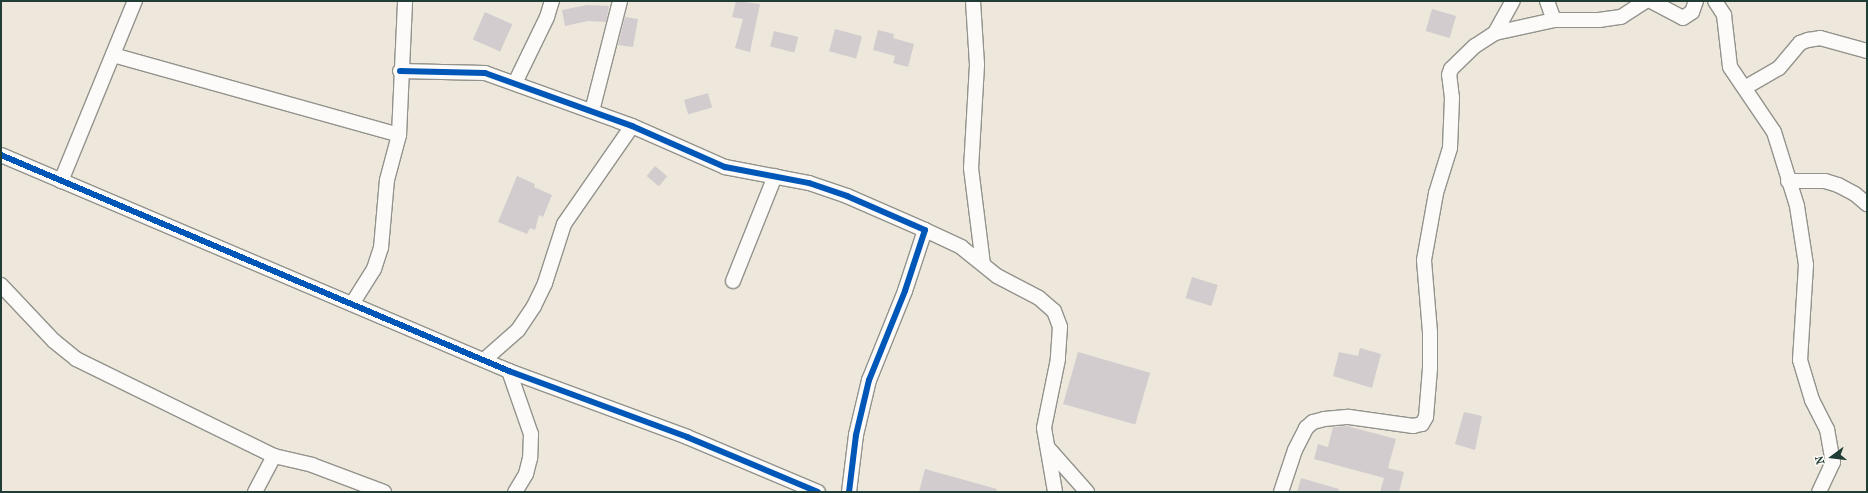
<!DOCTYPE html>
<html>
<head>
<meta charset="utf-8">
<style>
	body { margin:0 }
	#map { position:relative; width:1868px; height:493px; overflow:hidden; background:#eee7db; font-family:"IM FELL French Canon",serif }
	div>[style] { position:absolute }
	.building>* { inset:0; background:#d3cccf; transform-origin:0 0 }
	.roads { filter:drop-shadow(1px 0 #92938c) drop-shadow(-1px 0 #92938c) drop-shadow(0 1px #92938c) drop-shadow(0 -1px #92938c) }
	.minor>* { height:14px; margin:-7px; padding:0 7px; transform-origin:7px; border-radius:7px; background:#fcfbfa }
	.cycleway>* { height:6px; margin:-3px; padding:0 3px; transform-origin:3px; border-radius:3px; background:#0057b8 }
	span { translate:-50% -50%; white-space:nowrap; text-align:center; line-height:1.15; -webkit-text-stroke:3.5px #fdfcf7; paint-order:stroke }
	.frame { position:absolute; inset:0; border:2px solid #1f3d34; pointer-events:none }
	.north { position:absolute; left:1812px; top:437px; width:40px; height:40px; -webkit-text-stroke:3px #fdfcf7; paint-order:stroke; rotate:255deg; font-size:11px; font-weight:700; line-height:16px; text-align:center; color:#1f3d34 }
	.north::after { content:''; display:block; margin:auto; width:14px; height:18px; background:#1f3d34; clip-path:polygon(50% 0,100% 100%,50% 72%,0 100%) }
</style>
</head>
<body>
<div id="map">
	<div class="building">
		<div style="clip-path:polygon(736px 1px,760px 4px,750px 52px,735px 48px,743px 19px,732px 17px)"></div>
		<div style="clip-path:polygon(587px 5px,609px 6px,606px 22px,588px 21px,565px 26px,562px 10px)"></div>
		<div style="left:1432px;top:9px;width:25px;height:23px;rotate:16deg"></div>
		<div style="left:485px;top:12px;width:30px;height:30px;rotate:24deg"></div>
		<div style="clip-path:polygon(625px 17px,638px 19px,633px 47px,618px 45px)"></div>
		<div style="left:835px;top:29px;width:28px;height:23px;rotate:15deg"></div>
		<div style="clip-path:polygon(878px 30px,894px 34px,893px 38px,914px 44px,908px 67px,893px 63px,895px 56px,873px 50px)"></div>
		<div style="left:774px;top:31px;width:25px;height:16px;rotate:14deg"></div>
		<div style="left:708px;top:93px;width:15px;height:25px;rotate:74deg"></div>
		<div style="left:655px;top:166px;width:16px;height:13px;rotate:40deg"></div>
		<div style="clip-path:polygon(517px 176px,535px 184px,534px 187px,552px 195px,543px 217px,539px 215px,535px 230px,530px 228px,527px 234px,498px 222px)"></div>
		<div style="left:1192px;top:277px;width:27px;height:22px;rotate:17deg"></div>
		<div style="clip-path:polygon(1360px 348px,1381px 354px,1372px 388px,1333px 376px,1339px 352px,1358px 356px)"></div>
		<div style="left:1078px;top:352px;width:75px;height:54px;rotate:16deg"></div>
		<div style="clip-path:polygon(1464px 412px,1482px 416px,1475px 450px,1455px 444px)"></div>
		<div style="clip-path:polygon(1347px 426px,1396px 439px,1388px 468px,1404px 472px,1399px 492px,1380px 492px,1384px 478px,1314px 459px,1318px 444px,1328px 447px,1333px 427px)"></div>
		<div style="clip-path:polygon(925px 469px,997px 489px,996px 492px,919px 492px)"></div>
		<div style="clip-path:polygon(1301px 478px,1339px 489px,1338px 492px,1297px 492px)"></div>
	</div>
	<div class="roads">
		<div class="minor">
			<div style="left:973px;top:1px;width:64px;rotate:86.4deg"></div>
			<div style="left:977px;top:65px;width:103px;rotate:93.3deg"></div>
			<div style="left:971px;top:168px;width:97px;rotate:82.9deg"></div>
			<div style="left:1547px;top:1px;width:20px;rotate:70deg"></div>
			<div style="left:1651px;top:1px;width:36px;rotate:28deg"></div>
			<div style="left:1683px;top:18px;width:11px;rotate:-34deg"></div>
			<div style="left:1692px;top:12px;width:12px;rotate:-70deg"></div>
			<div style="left:1715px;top:1px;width:17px;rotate:57deg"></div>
			<div style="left:1724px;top:15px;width:52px;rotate:83.4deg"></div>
			<div style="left:1730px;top:67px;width:78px;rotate:55.9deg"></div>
			<div style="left:1774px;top:132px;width:77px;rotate:72.7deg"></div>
			<div style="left:1797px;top:206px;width:60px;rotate:81.3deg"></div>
			<div style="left:1806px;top:265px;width:95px;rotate:93.6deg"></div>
			<div style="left:1800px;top:360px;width:42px;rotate:73.3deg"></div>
			<div style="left:1812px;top:400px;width:33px;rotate:63deg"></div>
			<div style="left:1827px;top:429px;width:34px;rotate:80deg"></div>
			<div style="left:1833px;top:462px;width:33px;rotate:115deg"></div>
			<div style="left:1495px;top:33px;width:37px;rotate:-61deg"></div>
			<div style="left:113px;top:55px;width:297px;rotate:15.6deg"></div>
			<div style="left:400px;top:71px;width:85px;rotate:1.3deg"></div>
			<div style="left:485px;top:73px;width:156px;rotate:19.8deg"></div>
			<div style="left:632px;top:126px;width:102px;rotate:23.8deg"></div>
			<div style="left:725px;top:167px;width:86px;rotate:10.8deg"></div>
			<div style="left:809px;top:183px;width:40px;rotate:18.9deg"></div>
			<div style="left:847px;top:196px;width:85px;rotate:23.6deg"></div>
			<div style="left:925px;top:230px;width:64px;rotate:108.2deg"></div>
			<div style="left:905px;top:291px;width:96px;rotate:112deg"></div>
			<div style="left:869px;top:380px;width:57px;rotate:103.3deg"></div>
			<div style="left:856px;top:435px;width:57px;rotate:97deg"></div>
			<div style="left:515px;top:83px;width:73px;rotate:-64.1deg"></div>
			<div style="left:547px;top:17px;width:17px;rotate:-73deg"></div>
			<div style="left:1746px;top:87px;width:38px;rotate:-30deg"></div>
			<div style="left:1779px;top:68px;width:33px;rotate:-50deg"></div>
			<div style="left:1800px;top:43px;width:9px;rotate:-21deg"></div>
			<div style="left:1808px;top:40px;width:12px;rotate:-9deg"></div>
			<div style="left:1820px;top:38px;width:49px;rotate:15.5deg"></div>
			<div style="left:592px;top:111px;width:114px;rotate:-75.7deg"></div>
			<div style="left:1px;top:155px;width:552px;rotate:23.04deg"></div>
			<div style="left:509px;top:371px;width:190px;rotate:20.3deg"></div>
			<div style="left:687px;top:437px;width:142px;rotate:22.8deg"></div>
			<div style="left:61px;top:181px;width:195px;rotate:-67.7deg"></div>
			<div style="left:1788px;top:181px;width:37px"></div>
			<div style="left:1825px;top:181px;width:14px;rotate:17deg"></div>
			<div style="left:1838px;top:185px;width:19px;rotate:28deg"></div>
			<div style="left:1855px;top:194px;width:16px;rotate:40deg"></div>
			<div style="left:925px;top:230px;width:40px;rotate:25deg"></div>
			<div style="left:961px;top:247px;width:46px;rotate:38.9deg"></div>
			<div style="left:997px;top:276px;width:47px;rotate:27.6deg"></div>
			<div style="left:1039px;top:298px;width:20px;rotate:41deg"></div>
			<div style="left:1054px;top:311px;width:17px;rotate:69deg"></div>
			<div style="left:1060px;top:327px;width:32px;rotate:94deg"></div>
			<div style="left:1058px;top:359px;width:70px;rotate:101.5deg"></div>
			<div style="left:1044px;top:428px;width:65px;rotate:80.2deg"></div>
			<div style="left:733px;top:281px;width:113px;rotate:-68.2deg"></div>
			<div style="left:1px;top:285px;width:77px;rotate:46.6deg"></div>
			<div style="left:54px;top:341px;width:28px;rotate:39deg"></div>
			<div style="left:76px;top:359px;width:220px;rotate:26.1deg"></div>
			<div style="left:274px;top:456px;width:39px;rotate:13deg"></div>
			<div style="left:312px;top:465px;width:77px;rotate:20.6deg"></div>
			<div style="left:352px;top:304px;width:41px;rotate:-57.8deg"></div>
			<div style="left:374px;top:269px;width:22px;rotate:-72deg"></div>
			<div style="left:381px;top:248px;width:68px;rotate:-85deg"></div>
			<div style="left:387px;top:180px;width:47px;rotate:-75.1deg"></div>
			<div style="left:399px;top:135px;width:134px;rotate:-87.4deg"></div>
			<div style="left:484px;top:360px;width:45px;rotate:-41.4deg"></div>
			<div style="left:518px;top:330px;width:29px;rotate:-56deg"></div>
			<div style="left:534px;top:306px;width:25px;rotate:-64deg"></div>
			<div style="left:545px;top:283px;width:62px;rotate:-72.1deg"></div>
			<div style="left:564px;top:224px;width:119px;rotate:-55.2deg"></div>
			<div style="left:509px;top:371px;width:67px;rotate:70.8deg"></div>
			<div style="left:531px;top:434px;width:24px;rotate:92deg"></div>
			<div style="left:530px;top:458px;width:16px;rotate:104deg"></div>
			<div style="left:526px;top:474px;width:21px;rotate:121deg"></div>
			<div style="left:1048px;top:448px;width:59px;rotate:48.4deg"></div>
			<div style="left:255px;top:492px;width:41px;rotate:-62.2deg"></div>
			<div style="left:1281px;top:492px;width:44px;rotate:-71.6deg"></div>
			<div style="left:1295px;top:450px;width:25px;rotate:-63deg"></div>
			<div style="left:1306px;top:428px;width:9px;rotate:-41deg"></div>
			<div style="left:1313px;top:422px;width:11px;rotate:-15deg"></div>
			<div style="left:1324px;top:419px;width:25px;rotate:-5deg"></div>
			<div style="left:1349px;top:417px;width:65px;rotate:8deg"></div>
			<div style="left:1413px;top:426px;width:9px;rotate:-13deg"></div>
			<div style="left:1422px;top:424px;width:8px;rotate:-60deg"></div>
			<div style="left:1426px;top:417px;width:49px;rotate:-85.3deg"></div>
			<div style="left:1430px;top:368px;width:36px;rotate:-90deg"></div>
			<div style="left:1430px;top:332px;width:72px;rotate:-94.8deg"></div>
			<div style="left:1424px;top:260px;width:68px;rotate:-79.8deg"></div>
			<div style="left:1436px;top:193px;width:47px;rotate:-72.7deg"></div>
			<div style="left:1450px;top:148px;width:50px;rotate:-87.7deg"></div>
			<div style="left:1452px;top:98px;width:23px;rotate:-97deg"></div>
			<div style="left:1449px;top:75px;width:6px;rotate:-72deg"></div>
			<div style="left:1451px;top:69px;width:33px;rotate:-44deg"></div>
			<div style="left:1475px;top:46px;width:24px;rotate:-33deg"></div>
			<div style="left:1495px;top:33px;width:60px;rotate:-12.4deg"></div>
			<div style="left:1554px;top:20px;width:45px"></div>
			<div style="left:1599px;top:20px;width:22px;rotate:-8deg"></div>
			<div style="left:1621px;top:17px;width:30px;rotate:-33deg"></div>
		</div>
	</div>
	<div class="cycleway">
		<div style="left:400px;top:71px;width:85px;rotate:1.3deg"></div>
		<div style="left:485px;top:73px;width:156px;rotate:19.8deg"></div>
		<div style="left:632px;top:126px;width:102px;rotate:23.8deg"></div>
		<div style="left:725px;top:167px;width:86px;rotate:10.8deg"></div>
		<div style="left:809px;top:183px;width:40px;rotate:18.9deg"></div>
		<div style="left:847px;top:196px;width:85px;rotate:23.6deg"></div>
		<div style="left:925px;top:230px;width:64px;rotate:108.2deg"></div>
		<div style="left:905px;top:291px;width:96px;rotate:112deg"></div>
		<div style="left:869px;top:380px;width:57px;rotate:103.3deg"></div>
		<div style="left:856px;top:435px;width:57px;rotate:97deg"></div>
		<div style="left:1px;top:155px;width:552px;rotate:23.04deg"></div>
		<div style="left:509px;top:371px;width:190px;rotate:20.3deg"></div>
		<div style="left:687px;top:437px;width:142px;rotate:22.8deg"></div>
	</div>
	<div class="frame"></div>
	<div class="north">N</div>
</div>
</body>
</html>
